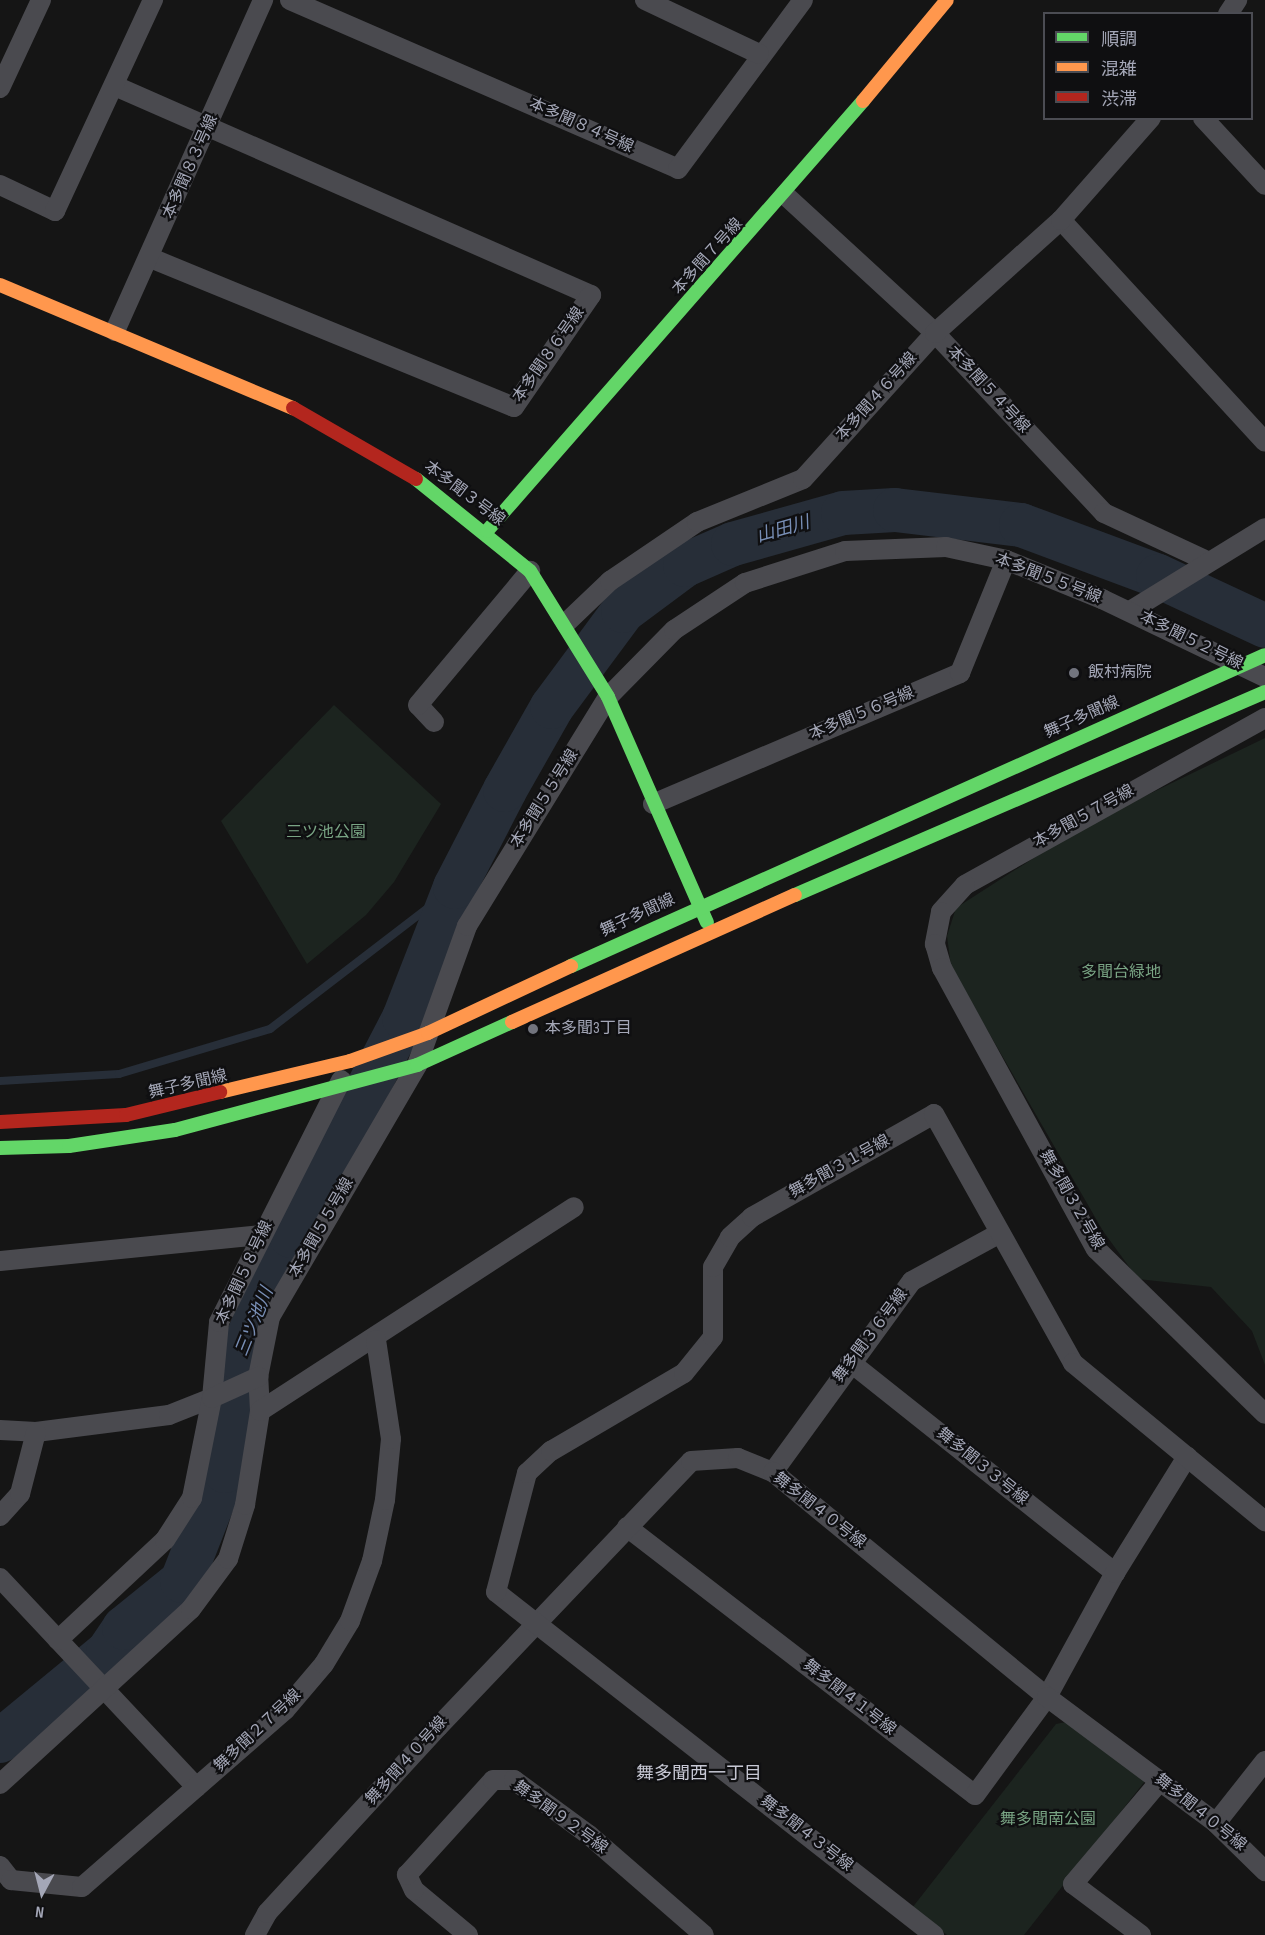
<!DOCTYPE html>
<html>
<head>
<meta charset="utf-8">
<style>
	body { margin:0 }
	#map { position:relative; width:1265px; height:1935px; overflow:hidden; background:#151515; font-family:"Sofia Sans Condensed","Noto Sans JP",sans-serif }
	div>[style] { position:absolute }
	.green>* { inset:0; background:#1c241f }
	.stream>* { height:8px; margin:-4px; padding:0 4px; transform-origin:4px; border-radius:4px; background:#272e38 }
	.river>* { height:44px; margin:-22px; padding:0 22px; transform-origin:22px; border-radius:22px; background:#272e38 }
	.street>* { height:20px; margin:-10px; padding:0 10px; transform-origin:10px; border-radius:10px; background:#4a4a4f }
	.fast>* { height:14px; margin:-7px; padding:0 7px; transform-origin:7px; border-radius:7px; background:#63d668 }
	.slow>* { height:14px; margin:-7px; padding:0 7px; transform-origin:7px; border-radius:7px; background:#ff974d }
	.jam>* { height:14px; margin:-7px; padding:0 7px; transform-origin:7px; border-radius:7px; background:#b3261e }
	.dots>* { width:16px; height:16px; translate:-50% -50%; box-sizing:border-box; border:3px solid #0f0f11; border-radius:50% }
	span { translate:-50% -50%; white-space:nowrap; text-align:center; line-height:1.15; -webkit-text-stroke:4.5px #0f0f11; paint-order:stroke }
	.street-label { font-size:16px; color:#a4a7b7 }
	.poi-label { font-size:16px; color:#a4a7b7 }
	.left { translate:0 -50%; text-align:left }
	.park-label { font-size:16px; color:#79a484 }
	.water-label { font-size:18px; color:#788eb5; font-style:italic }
	.neighbourhood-label { font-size:18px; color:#c6c7d3 }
	.legend { position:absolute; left:1043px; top:12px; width:210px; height:108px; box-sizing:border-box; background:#0f0f11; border:2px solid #4b4c53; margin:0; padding:8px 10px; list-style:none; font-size:18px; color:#a4a7b7 }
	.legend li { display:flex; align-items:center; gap:12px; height:30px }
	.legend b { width:30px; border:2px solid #4b4c53 }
	.north { position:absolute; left:12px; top:1863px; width:60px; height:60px; -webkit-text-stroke:4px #0f0f11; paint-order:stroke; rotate:187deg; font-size:16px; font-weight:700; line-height:24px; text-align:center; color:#a4a7b7 }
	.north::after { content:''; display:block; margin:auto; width:21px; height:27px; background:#a4a7b7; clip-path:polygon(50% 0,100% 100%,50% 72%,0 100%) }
</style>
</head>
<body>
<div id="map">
	<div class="green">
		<div style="clip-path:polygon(334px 705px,441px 804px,394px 882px,366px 915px,307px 964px,221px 821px)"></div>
		<div style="clip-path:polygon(1265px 738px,1265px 1365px,1252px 1331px,1211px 1287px,1138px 1279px,1103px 1231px,951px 967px,947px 936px,956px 908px,1085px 825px)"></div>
		<div style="clip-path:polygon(1071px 1721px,1145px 1781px,1024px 1935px,947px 1935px,912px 1908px,1056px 1724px)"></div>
	</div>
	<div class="stream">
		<div style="left:0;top:1081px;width:119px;rotate:-3.4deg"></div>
		<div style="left:119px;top:1074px;width:158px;rotate:-16.6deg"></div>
		<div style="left:270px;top:1029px;width:233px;rotate:-37.5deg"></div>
	</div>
	<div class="river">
		<div style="left:0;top:1741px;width:140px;rotate:-39.5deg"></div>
		<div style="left:108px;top:1652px;width:29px;rotate:-56deg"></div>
		<div style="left:124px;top:1628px;width:75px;rotate:-39deg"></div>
		<div style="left:182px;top:1581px;width:118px;rotate:-68.6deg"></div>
		<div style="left:225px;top:1471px;width:114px;rotate:-82.9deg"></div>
		<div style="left:239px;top:1358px;width:133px;rotate:-66.9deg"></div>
		<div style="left:291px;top:1236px;width:246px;rotate:-62.6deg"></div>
		<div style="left:404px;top:1018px;width:141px;rotate:-68.7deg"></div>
		<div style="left:455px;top:887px;width:109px;rotate:-62.7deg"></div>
		<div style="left:505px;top:790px;width:95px;rotate:-60.5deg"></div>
		<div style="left:552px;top:707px;width:119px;rotate:-53.5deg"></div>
		<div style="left:623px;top:611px;width:77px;rotate:-36.6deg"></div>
		<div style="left:685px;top:565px;width:52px;rotate:-23.6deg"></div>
		<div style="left:733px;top:544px;width:114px;rotate:-15.7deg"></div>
		<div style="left:843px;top:513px;width:52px;rotate:-3.3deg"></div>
		<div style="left:895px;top:510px;width:127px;rotate:6.8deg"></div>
		<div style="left:1021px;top:525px;width:146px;rotate:20.4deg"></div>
		<div style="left:1158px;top:576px;width:118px;rotate:25deg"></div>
	</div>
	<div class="street">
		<div style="left:290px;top:0;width:423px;rotate:23.5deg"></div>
		<div style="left:678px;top:169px;width:210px;rotate:-53.5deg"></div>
		<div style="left:645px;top:0;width:126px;rotate:25.3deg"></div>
		<div style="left:1228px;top:14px;width:17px;rotate:-57deg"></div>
		<div style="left:115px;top:86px;width:520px;rotate:23.71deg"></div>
		<div style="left:591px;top:295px;width:136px;rotate:124.5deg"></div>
		<div style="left:514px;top:407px;width:393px;rotate:-157.7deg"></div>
		<div style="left:0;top:88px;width:97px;rotate:-65deg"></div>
		<div style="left:1203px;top:118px;width:91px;rotate:47.2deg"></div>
		<div style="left:0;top:185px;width:61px;rotate:25.3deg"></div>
		<div style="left:55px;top:211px;width:233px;rotate:-65.1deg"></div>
		<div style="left:785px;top:195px;width:204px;rotate:42.6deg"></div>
		<div style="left:935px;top:333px;width:247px;rotate:46.8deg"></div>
		<div style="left:1104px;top:513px;width:111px;rotate:25deg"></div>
		<div style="left:1061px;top:220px;width:301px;rotate:47.4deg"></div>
		<div style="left:115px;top:331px;width:363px;rotate:-65.9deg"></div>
		<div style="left:1130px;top:611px;width:158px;rotate:-31.6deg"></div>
		<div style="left:566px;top:623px;width:61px;rotate:-43.7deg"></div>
		<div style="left:610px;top:581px;width:105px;rotate:-34.1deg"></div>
		<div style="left:697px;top:522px;width:114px;rotate:-22.1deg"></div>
		<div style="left:803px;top:479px;width:197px;rotate:-47.9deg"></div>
		<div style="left:935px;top:333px;width:169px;rotate:-41.9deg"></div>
		<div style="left:1061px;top:220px;width:136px;rotate:-48.6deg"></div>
		<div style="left:1265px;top:718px;width:343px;rotate:150.9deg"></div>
		<div style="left:965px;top:885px;width:36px;rotate:132deg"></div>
		<div style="left:941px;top:912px;width:33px;rotate:101deg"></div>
		<div style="left:935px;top:944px;width:25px;rotate:74deg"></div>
		<div style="left:942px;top:968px;width:320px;rotate:61.3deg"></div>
		<div style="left:1096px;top:1249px;width:236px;rotate:44.3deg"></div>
		<div style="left:434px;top:722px;width:23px;rotate:-133deg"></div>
		<div style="left:418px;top:705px;width:175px;rotate:-50.1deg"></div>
		<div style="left:653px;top:804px;width:334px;rotate:-23.1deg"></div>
		<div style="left:960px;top:673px;width:122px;rotate:-67.8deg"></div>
		<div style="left:0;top:1261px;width:262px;rotate:-5.7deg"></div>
		<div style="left:850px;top:1362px;width:339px;rotate:38.5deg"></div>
		<div style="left:260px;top:1411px;width:34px;rotate:-93deg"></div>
		<div style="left:258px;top:1377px;width:61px;rotate:-78.7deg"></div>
		<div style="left:270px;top:1317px;width:292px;rotate:-59.7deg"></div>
		<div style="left:417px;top:1065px;width:148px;rotate:-70.2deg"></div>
		<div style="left:467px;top:926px;width:269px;rotate:-58.4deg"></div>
		<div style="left:608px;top:697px;width:94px;rotate:-45.4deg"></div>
		<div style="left:674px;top:630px;width:85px;rotate:-33.5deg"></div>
		<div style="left:745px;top:583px;width:105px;rotate:-17.7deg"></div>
		<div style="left:845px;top:551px;width:101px;rotate:-2.3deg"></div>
		<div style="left:946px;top:547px;width:61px;rotate:12.2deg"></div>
		<div style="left:1006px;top:560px;width:104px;rotate:22.1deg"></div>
		<div style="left:1102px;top:599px;width:181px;rotate:25.6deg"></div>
		<div style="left:0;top:1430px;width:36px;rotate:3deg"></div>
		<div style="left:36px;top:1432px;width:134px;rotate:-7.3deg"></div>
		<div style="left:169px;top:1415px;width:46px;rotate:-21.6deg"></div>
		<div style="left:212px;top:1398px;width:76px;rotate:-84.7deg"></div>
		<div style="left:219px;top:1322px;width:271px;rotate:-63.2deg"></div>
		<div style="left:773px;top:1472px;width:236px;rotate:-54deg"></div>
		<div style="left:912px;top:1281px;width:100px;rotate:-28.6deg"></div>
		<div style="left:0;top:1516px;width:30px;rotate:-48deg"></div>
		<div style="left:20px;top:1494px;width:64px;rotate:-75.5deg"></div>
		<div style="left:627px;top:1527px;width:439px;rotate:37.6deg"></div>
		<div style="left:975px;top:1795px;width:122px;rotate:-53.7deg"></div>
		<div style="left:1047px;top:1697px;width:141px;rotate:-61.3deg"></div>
		<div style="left:1115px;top:1573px;width:137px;rotate:-58.2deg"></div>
		<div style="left:0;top:1578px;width:287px;rotate:46.8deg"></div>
		<div style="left:58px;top:1640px;width:146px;rotate:-43.1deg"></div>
		<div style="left:165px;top:1540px;width:50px;rotate:-57.3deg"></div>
		<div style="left:192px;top:1498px;width:102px;rotate:-78.7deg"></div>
		<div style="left:212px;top:1398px;width:51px;rotate:-24.5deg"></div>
		<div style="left:0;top:1784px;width:259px;rotate:-42.5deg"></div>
		<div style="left:191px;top:1609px;width:62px;rotate:-53.5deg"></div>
		<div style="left:228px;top:1559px;width:57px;rotate:-72.5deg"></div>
		<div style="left:245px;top:1505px;width:95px;rotate:-80.9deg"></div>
		<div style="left:260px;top:1411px;width:374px;rotate:-33deg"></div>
		<div style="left:1216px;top:1823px;width:79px;rotate:-51.7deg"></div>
		<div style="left:0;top:1866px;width:18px;rotate:52deg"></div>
		<div style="left:11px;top:1880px;width:71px;rotate:5.6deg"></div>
		<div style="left:82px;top:1887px;width:269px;rotate:-41.1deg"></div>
		<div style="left:285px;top:1710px;width:60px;rotate:-49.7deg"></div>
		<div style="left:324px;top:1664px;width:50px;rotate:-58.8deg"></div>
		<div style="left:350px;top:1621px;width:64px;rotate:-69.9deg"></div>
		<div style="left:372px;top:1561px;width:62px;rotate:-78deg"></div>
		<div style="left:385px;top:1500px;width:61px;rotate:-84.4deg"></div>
		<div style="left:391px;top:1439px;width:100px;rotate:-98.6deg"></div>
		<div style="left:255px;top:1935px;width:25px;rotate:-61deg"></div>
		<div style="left:267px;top:1913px;width:253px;rotate:-47.4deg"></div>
		<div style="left:438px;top:1727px;width:367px;rotate:-46.4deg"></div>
		<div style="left:691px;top:1461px;width:47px;rotate:-3.7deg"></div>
		<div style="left:738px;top:1458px;width:38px;rotate:22deg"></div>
		<div style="left:773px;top:1472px;width:355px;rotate:39.4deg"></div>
		<div style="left:1047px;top:1697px;width:211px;rotate:36.7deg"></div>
		<div style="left:1216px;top:1823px;width:69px;rotate:44.4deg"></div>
		<div style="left:468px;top:1935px;width:70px;rotate:-140.2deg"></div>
		<div style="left:414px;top:1890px;width:17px;rotate:-115deg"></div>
		<div style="left:407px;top:1875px;width:128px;rotate:-47.8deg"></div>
		<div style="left:493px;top:1780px;width:21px"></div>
		<div style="left:514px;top:1780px;width:93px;rotate:36.3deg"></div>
		<div style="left:589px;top:1835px;width:152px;rotate:41deg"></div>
		<div style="left:934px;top:1935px;width:556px;rotate:-141.94deg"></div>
		<div style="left:496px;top:1592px;width:123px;rotate:-75.4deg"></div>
		<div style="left:527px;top:1473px;width:33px;rotate:-43deg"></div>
		<div style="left:551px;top:1451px;width:154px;rotate:-30.4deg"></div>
		<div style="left:684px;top:1373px;width:46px;rotate:-51.1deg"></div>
		<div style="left:713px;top:1337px;width:70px;rotate:-90deg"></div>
		<div style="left:713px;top:1267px;width:34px;rotate:-60deg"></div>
		<div style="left:730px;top:1237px;width:30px;rotate:-42deg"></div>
		<div style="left:752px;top:1217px;width:209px;rotate:-29.5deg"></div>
		<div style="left:934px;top:1114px;width:285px;rotate:60.8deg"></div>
		<div style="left:1073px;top:1363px;width:249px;rotate:39.5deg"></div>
		<div style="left:1141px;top:1935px;width:85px;rotate:-143.1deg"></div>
		<div style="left:1073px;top:1884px;width:135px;rotate:-49.8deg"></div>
	</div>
	<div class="fast">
		<div style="left:416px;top:479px;width:146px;rotate:38.9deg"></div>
		<div style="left:530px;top:571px;width:148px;rotate:58.2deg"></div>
		<div style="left:608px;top:697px;width:246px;rotate:66.3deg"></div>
		<div style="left:487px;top:531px;width:571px;rotate:-48.83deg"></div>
		<div style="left:795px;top:895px;width:512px;rotate:-23.36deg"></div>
		<div style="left:571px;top:966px;width:760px;rotate:-24.14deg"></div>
		<div style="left:0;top:1148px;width:69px;rotate:-1.7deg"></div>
		<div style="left:69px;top:1146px;width:107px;rotate:-8.6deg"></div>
		<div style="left:175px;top:1130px;width:251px;rotate:-15deg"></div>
		<div style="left:417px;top:1065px;width:104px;rotate:-24.4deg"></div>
	</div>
	<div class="slow">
		<div style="left:863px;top:101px;width:131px;rotate:-50.3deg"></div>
		<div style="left:0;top:285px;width:318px;rotate:22.8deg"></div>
		<div style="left:512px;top:1022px;width:310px;rotate:-24.2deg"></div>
		<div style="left:220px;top:1092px;width:134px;rotate:-13.4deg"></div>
		<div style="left:350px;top:1061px;width:83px;rotate:-19.7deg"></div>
		<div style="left:428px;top:1033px;width:158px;rotate:-25.1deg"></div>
	</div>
	<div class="jam">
		<div style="left:293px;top:408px;width:142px;rotate:30deg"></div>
		<div style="left:0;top:1122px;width:126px;rotate:-3.2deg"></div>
		<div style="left:126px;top:1115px;width:97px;rotate:-13.7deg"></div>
	</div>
	<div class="dots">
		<div style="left:1074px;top:673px;background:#72747e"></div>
		<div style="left:533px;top:1029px;background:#72747e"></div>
	</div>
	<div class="street-label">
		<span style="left:581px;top:126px;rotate:24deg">本多聞８４号線</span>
		<span style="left:191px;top:167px;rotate:-66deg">本多聞８３号線</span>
		<span style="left:708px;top:257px;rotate:-48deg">本多聞７号線</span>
		<span style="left:549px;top:355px;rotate:-55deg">本多聞８６号線</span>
		<span style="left:988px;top:390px;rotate:47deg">本多聞５４号線</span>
		<span style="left:877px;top:397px;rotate:-48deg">本多聞４６号線</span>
		<span style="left:464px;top:494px;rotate:37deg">本多聞３号線</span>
		<span style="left:1048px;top:579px;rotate:21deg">本多聞５５号線</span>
		<span style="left:1191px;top:641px;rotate:26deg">本多聞５２号線</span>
		<span style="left:862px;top:714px;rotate:-23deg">本多聞５６号線</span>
		<span style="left:1082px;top:718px;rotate:-24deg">舞子多聞線</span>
		<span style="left:545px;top:799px;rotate:-58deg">本多聞５５号線</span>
		<span style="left:1084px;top:817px;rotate:-29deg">本多聞５７号線</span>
		<span style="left:638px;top:916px;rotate:-25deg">舞子多聞線</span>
		<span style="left:188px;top:1085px;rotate:-13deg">舞子多聞線</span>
		<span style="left:840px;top:1167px;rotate:-29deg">舞多聞３１号線</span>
		<span style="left:1071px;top:1200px;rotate:60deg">舞多聞３２号線</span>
		<span style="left:322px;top:1228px;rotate:-60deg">本多聞５５号線</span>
		<span style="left:245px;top:1273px;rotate:-65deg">本多聞５８号線</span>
		<span style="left:871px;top:1336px;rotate:-53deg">舞多聞３６号線</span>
		<span style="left:982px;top:1467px;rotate:39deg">舞多聞３３号線</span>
		<span style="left:819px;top:1511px;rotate:38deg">舞多聞４０号線</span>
		<span style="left:849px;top:1698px;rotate:38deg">舞多聞４１号線</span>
		<span style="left:258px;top:1731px;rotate:-43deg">舞多聞２７号線</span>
		<span style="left:407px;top:1761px;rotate:-48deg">舞多聞４０号線</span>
		<span style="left:1200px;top:1813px;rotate:39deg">舞多聞４０号線</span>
		<span style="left:560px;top:1818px;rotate:36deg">舞多聞９２号線</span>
		<span style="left:806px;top:1834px;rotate:38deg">舞多聞４３号線</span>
	</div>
	<div class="poi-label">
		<span class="left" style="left:1088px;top:673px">飯村病院</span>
		<span class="left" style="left:545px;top:1029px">本多聞3丁目</span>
	</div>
	<div class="park-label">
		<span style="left:326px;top:833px">三ツ池公園</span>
		<span style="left:1121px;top:973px">多聞台緑地</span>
		<span style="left:1048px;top:1820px">舞多聞南公園</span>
	</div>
	<div class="water-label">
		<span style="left:783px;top:530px;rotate:-16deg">山田川</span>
		<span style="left:255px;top:1322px;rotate:-68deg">三ツ池川</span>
	</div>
	<div class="neighbourhood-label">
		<span style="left:699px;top:1774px">舞多聞西一丁目</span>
	</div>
	<ul class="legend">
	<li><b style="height:8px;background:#63d668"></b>順調</li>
	<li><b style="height:8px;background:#ff974d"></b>混雑</li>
	<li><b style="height:8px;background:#b3261e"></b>渋滞</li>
	</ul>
	<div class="north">N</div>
</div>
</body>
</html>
